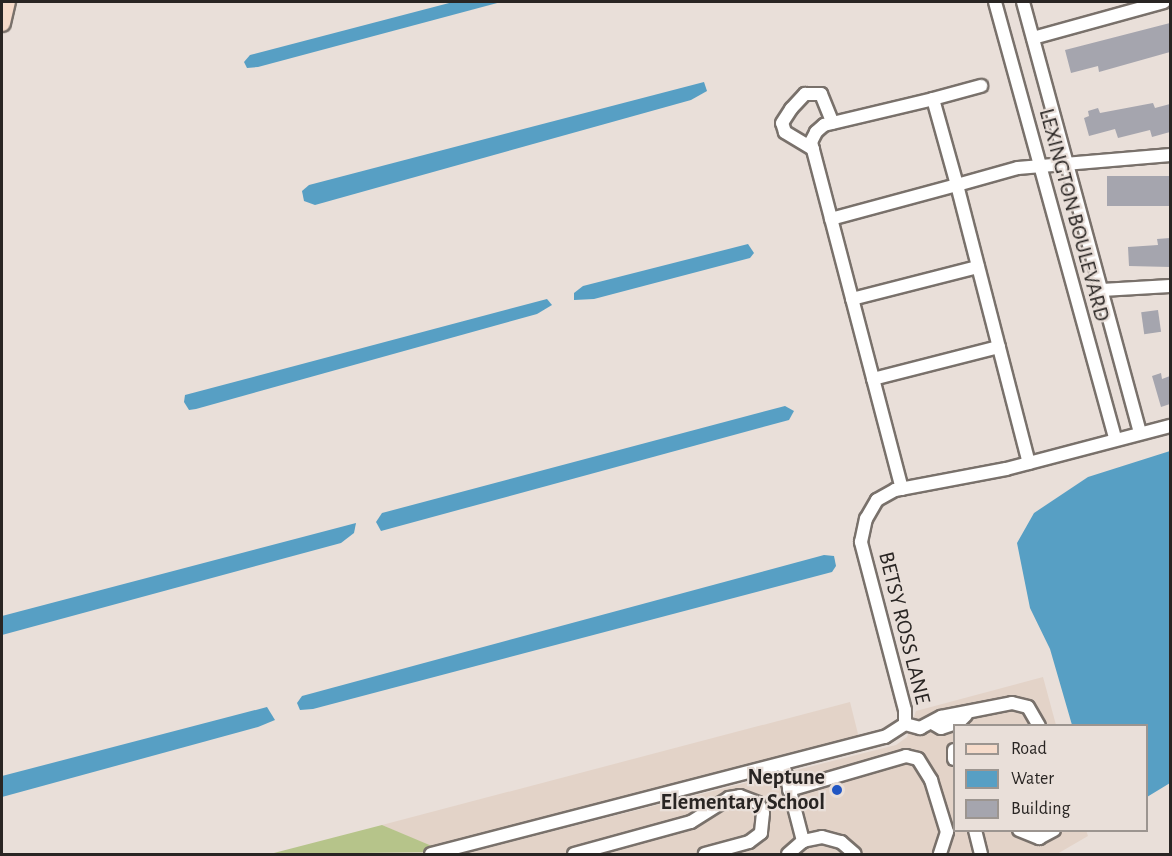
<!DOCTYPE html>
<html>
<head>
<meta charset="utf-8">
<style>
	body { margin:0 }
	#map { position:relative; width:1172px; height:856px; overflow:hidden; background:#e9dfd9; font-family:"Alegreya Sans",sans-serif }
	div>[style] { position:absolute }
	.built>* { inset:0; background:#e3d3c8 }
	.green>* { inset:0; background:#b6c48a }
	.water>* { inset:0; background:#579fc4 }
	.building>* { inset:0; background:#a5a5ae; transform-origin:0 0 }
	.roads { filter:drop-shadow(2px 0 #79716b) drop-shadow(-2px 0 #79716b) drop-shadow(0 2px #79716b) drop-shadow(0 -2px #79716b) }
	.minor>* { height:12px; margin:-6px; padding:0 6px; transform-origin:6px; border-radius:6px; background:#fff }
	.major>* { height:16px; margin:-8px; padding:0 8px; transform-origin:8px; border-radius:8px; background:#f6dbca }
	.dots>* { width:16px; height:16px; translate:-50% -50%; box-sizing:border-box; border:3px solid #e9dfd9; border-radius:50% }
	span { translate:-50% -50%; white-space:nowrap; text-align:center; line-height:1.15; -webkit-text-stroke:4.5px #e9dfd9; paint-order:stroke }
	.street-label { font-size:22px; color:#292523 }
	.poi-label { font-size:22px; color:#292523; font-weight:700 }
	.right { translate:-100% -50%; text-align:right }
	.frame { position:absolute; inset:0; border:3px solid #292523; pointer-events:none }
	.legend { position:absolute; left:953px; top:724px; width:195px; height:108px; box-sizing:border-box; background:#e9dfd9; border:2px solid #9c9590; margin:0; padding:8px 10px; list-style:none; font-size:18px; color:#292523 }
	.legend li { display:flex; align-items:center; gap:12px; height:30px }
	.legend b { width:30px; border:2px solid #9c9590 }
</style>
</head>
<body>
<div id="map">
	<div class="built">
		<div style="clip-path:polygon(1043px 677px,1056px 725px,954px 726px,954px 830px,1086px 830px,1088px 836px,1057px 854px,462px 854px,896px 745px,907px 737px,916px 711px)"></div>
		<div style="clip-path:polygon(850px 702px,862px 750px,447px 854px,382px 825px)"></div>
	</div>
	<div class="green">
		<div style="clip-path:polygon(382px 825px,446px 852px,270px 854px)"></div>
	</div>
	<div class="water">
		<div style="clip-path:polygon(453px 2px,501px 2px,258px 67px,247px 68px,244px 62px,250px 55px)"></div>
		<div style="clip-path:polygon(704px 82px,707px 91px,691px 100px,315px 205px,304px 201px,302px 191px,309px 185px)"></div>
		<div style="clip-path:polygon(748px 244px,754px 253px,750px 258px,594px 299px,574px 300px,574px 293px,583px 286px)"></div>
		<div style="clip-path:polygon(547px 299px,552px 305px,537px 314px,196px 409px,189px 410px,184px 402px,185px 395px)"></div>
		<div style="clip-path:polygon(785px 406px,794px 411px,789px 420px,381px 531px,376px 522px,382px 513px)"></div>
		<div style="clip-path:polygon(1170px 451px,1170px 783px,1147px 797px,1146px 726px,1072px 725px,1050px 649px,1030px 608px,1017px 543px,1034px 513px,1088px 477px)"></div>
		<div style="clip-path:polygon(356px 523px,354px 533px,341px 543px,2px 635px,2px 616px)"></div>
		<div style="clip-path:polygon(824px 555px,834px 556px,836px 566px,832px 572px,313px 709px,300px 710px,297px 703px,302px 696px)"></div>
		<div style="clip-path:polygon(267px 707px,275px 720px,258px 727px,2px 797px,2px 776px)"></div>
	</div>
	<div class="building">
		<div style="clip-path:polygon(1170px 23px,1170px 52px,1099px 72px,1098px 66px,1071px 73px,1065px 50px)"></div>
		<div style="clip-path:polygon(1153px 103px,1155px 108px,1170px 104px,1170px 132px,1152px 137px,1150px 130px,1118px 138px,1115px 129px,1089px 136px,1084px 118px,1089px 116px,1088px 111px,1098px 108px,1100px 113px)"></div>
		<div style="left:1170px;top:176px;width:30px;height:63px;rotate:90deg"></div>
		<div style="clip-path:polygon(1170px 238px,1170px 267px,1129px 266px,1128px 247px,1158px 245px,1157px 239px)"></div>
		<div style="left:1158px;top:310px;width:22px;height:17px;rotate:82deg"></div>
		<div style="clip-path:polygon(1161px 373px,1162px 379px,1170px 376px,1170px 404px,1161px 407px,1152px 376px)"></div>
	</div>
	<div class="roads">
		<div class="minor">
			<div style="left:995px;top:2px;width:453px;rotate:74.6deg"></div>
			<div style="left:1023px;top:2px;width:446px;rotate:74.8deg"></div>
			<div style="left:1033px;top:38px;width:136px;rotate:-15.4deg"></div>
			<div style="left:933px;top:99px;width:50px;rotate:-15.2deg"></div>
			<div style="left:813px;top:149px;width:33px;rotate:-149deg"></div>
			<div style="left:785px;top:132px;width:9px;rotate:-108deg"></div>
			<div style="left:782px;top:123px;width:17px;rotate:-57deg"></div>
			<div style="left:791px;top:109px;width:21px;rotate:-47deg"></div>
			<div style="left:805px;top:94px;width:16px"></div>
			<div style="left:821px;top:94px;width:31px;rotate:68deg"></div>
			<div style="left:831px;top:219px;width:131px;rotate:-15.1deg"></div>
			<div style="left:957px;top:185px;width:287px;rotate:75.5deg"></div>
			<div style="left:1102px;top:290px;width:68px;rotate:-3.4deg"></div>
			<div style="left:852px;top:299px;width:130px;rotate:-14.3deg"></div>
			<div style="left:873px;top:379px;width:130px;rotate:-14.3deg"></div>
			<div style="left:902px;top:489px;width:359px;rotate:-104.7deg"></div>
			<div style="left:811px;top:142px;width:11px;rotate:-63deg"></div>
			<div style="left:816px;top:132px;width:11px;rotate:-41deg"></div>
			<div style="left:824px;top:125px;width:112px;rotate:-13.4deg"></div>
			<div style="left:933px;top:99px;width:89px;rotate:74.4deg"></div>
			<div style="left:957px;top:185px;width:63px;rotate:-15.6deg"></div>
			<div style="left:1018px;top:168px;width:153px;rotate:-4.9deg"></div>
			<div style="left:905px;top:724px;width:16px;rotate:15deg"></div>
			<div style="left:920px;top:728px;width:24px;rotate:-28deg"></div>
			<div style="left:941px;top:717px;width:72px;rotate:-11.2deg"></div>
			<div style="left:1012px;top:703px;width:16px;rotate:14deg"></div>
			<div style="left:1028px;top:707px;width:22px;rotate:60deg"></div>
			<div style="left:934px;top:724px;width:8px;rotate:30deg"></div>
			<div style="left:941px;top:728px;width:19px;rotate:-18deg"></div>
			<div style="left:959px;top:722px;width:10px;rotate:-45deg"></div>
			<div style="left:954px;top:750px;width:9px;rotate:90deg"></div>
			<div style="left:783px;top:764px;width:80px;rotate:75.4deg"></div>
			<div style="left:789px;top:790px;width:122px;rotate:-16.2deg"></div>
			<div style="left:906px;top:756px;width:12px;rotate:14deg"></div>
			<div style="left:918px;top:759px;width:25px;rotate:58deg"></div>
			<div style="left:931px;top:780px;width:54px;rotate:72.9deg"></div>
			<div style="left:947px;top:832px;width:23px;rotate:108deg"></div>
			<div style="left:975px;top:830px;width:25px;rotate:76deg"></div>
			<div style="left:1019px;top:830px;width:22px;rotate:22deg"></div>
			<div style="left:1039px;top:838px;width:17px;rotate:-28deg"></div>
			<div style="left:431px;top:854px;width:469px;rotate:-14.5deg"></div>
			<div style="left:885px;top:737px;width:24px;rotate:-33deg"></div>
			<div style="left:905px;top:724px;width:14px;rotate:-90deg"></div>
			<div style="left:905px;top:710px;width:174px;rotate:-104.7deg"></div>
			<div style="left:861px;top:542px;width:24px;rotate:-78deg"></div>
			<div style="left:866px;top:519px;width:22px;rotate:-60deg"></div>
			<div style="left:877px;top:500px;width:21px;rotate:-29deg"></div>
			<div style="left:895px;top:490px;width:113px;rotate:-10.7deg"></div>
			<div style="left:1006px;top:469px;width:170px;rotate:-14.7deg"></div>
			<div style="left:574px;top:854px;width:121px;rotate:-15.3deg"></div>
			<div style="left:691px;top:822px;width:45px;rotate:-32.3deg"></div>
			<div style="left:729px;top:798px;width:11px;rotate:-10deg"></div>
			<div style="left:740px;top:796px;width:19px;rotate:21deg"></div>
			<div style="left:758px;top:803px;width:11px;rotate:63deg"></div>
			<div style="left:763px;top:813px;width:20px;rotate:96deg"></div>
			<div style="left:761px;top:833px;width:15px;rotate:143deg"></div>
			<div style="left:749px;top:842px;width:46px;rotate:164.7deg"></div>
			<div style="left:788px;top:854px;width:20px;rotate:-41deg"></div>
			<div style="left:803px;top:841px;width:19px;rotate:-12deg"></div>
			<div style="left:822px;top:837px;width:20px;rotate:15deg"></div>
			<div style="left:841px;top:842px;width:18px;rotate:41deg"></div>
		</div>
		<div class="major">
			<div style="left:2px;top:23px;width:22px;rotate:-77deg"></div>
		</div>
	</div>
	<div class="dots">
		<div style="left:837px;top:790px;background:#2156c3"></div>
	</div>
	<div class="street-label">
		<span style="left:1074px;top:215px;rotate:75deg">LEXINGTON BOULEVARD</span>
		<span style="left:904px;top:628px;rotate:76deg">BETSY ROSS LANE</span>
	</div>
	<div class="poi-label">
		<span class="right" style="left:825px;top:790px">Neptune<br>Elementary School</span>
	</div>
	<div class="frame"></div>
	<ul class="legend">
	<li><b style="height:8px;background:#f6dbca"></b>Road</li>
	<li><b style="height:16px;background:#579fc4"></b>Water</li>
	<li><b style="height:16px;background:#a5a5ae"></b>Building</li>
	</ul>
</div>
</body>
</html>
